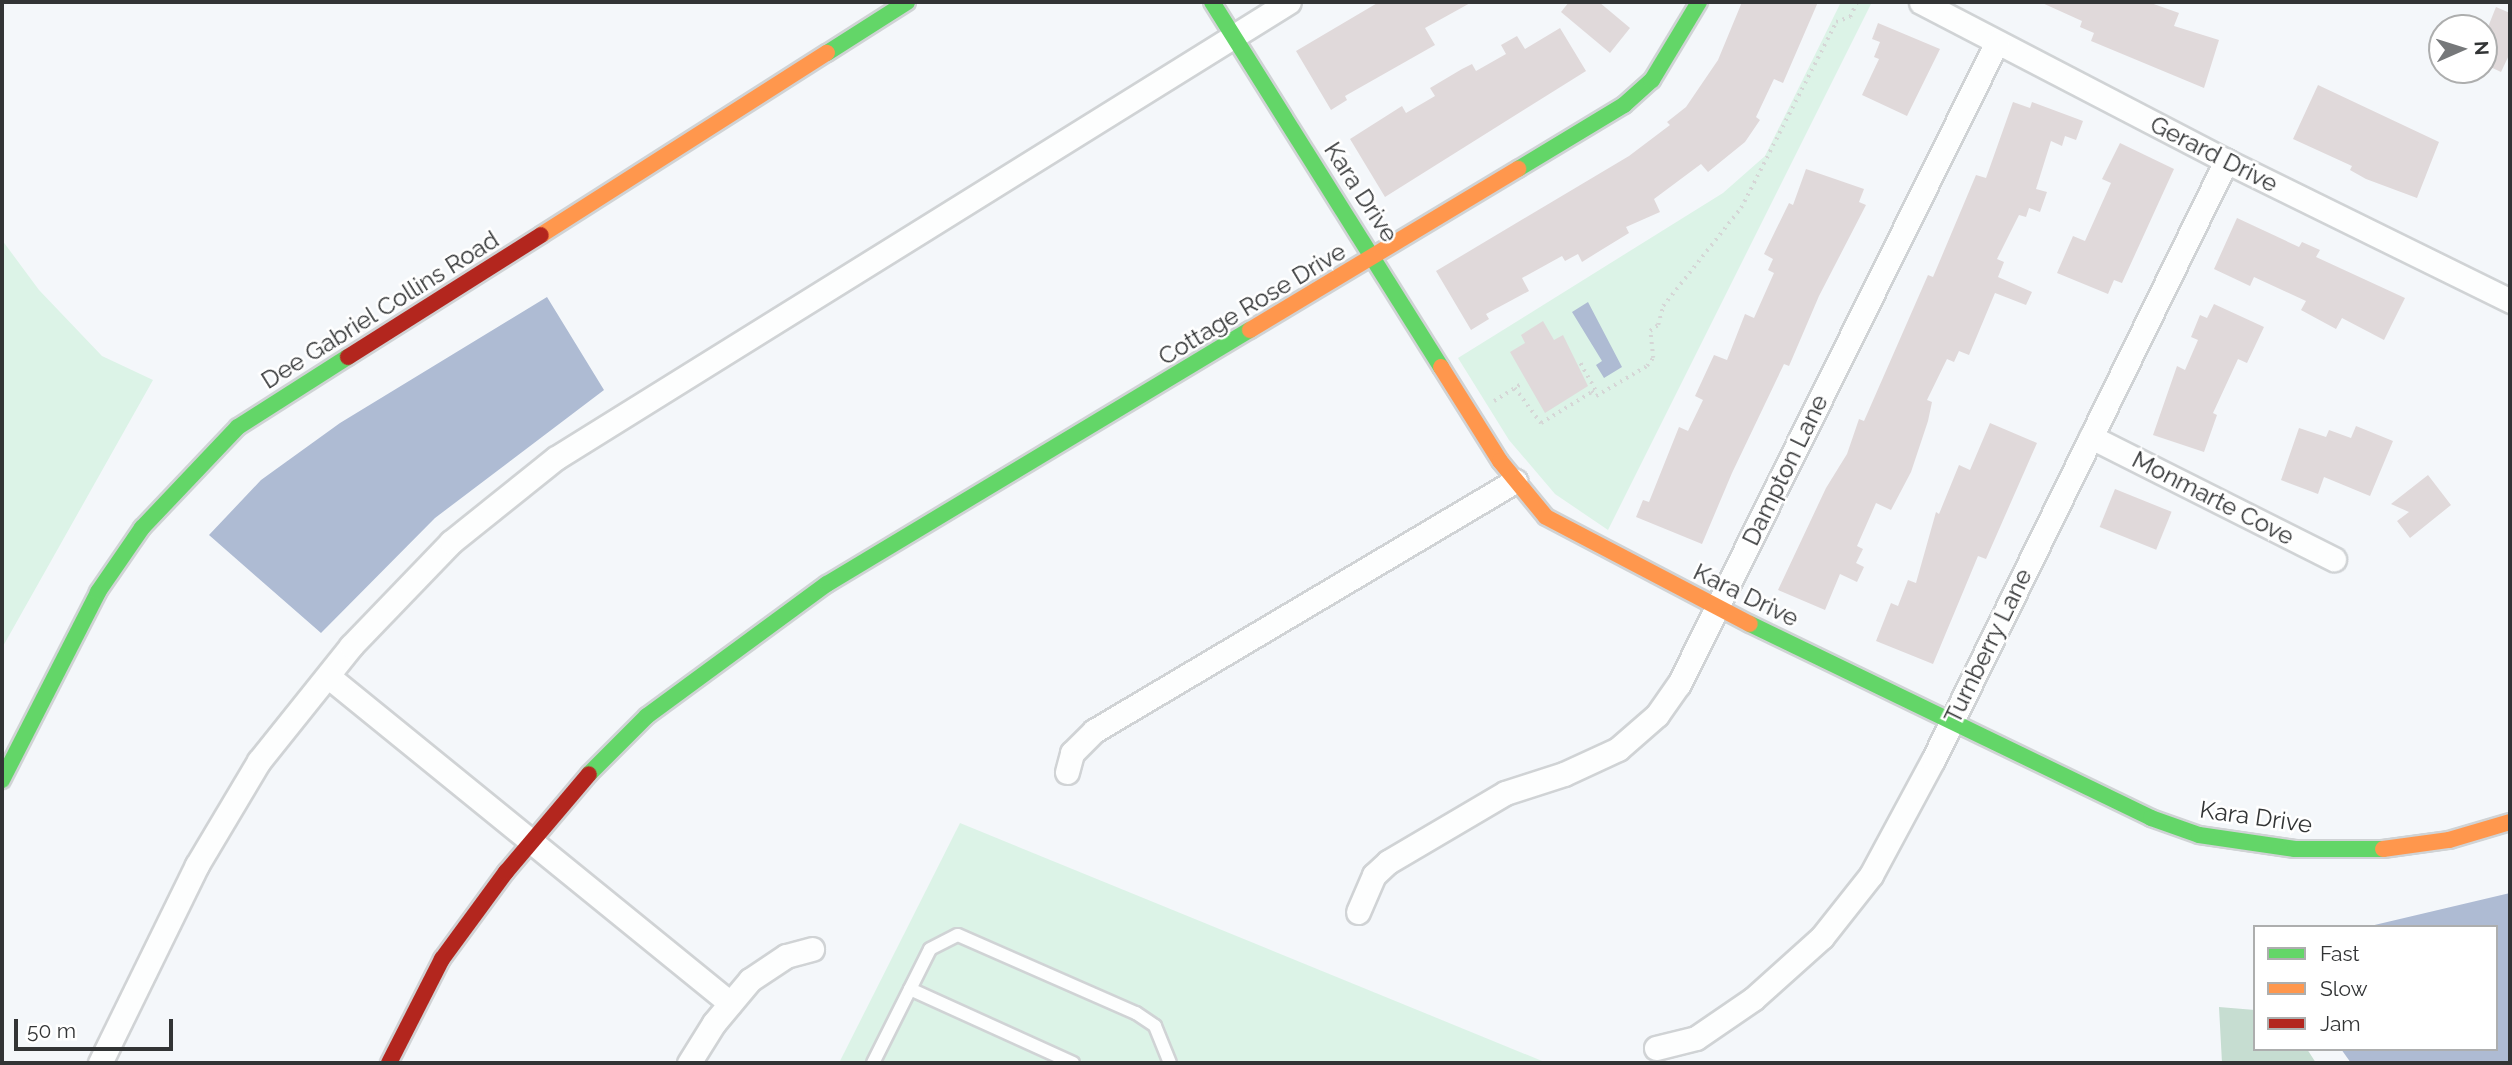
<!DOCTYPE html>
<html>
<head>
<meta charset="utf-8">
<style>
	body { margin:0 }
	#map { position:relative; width:2512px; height:1065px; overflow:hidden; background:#f4f7fa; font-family:Raleway,sans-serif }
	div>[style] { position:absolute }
	.green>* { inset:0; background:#dcf3e7 }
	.forest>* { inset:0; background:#c6ddd1 }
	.water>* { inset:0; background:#aebbd3 }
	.building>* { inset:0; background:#e0d9da; transform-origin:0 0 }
	.path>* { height:3.5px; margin-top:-1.75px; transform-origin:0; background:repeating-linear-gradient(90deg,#d5d6d6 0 2px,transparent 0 7px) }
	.roads { filter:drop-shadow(2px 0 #d0d3d5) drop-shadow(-2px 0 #d0d3d5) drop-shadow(0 2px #d0d3d5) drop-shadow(0 -2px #d0d3d5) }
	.lane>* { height:12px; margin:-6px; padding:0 6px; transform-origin:6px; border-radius:6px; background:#fdfefe }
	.street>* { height:23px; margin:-11.5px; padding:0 11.5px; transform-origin:11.5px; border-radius:11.5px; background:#fdfefe }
	.fast>* { height:16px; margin:-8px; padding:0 8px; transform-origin:8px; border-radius:8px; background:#63d668 }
	.slow>* { height:16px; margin:-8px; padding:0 8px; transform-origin:8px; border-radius:8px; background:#ff974d }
	.jam>* { height:16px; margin:-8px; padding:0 8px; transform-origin:8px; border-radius:8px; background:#b3261e }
	span { translate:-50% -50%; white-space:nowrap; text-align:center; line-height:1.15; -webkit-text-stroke:5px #fff; paint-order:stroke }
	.street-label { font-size:24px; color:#323435 }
	.frame { position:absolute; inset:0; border:4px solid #323435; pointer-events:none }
	.legend { position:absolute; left:2253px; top:925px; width:245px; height:126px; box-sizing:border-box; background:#fff; border:2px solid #adaeae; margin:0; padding:9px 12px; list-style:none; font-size:21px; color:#323435 }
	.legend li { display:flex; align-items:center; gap:14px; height:35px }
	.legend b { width:35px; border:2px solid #adaeae }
	.north { position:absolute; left:2428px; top:14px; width:70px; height:70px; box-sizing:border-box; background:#fff; border:2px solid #adaeae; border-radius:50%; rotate:87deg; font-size:19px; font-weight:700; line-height:28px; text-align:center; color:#323435 }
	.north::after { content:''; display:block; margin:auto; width:24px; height:32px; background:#76787a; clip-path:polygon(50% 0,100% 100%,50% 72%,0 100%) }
	.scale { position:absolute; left:14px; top:1019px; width:159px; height:32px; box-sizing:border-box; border:4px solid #323435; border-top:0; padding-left:9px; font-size:21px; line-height:24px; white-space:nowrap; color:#323435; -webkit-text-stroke:5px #fff; paint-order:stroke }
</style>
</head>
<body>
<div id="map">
	<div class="green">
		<div style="clip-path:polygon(1841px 2px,1872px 2px,1608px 530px,1555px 494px,1509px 440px,1458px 358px,1723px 193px,1765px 156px)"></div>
		<div style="clip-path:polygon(2px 240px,39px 290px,102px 356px,153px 380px,2px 648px)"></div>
		<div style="clip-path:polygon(960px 823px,1547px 1063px,839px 1063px)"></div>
	</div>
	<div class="forest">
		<div style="clip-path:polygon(2219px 1007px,2255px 1010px,2255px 1049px,2307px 1049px,2316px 1063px,2222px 1063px)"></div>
	</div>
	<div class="water">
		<div style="clip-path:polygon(547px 297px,604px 390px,435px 518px,321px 633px,209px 535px,261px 480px,340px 423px)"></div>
		<div style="clip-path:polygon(1588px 302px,1622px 367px,1604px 378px,1596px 365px,1602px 361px,1572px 312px)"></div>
		<div style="clip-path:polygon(2510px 893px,2510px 1063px,2351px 1063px,2341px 1049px,2496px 1049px,2496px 927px,2366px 927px)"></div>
	</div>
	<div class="building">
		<div style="clip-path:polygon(1379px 2px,1472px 2px,1425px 28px,1435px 45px,1345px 96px,1347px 100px,1331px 110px,1296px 51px)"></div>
		<div style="clip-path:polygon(1569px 2px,1599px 2px,1630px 28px,1610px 53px,1561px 12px)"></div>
		<div style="clip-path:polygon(1742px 2px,1818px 2px,1783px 83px,1774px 79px,1756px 117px,1760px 120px,1745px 142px,1708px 172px,1701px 164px,1654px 199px,1660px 212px,1626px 227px,1629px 233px,1598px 252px,1582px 262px,1578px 254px,1565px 261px,1562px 256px,1522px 278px,1529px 291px,1486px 314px,1489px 319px,1471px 330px,1436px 271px,1629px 156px,1670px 125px,1667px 122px,1686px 107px,1718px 60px)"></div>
		<div style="clip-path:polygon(2040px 2px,2148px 2px,2179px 13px,2174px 26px,2219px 40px,2204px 88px,2091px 41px,2094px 33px,2080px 27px,2082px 21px)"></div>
		<div style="clip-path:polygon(2496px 7px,2510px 13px,2510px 53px,2501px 72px,2484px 64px,2484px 37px)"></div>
		<div style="clip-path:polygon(1878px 23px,1940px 49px,1907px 116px,1862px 95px,1879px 59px,1874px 57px,1880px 42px,1872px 39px)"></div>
		<div style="clip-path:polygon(1560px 28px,1586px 71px,1385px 197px,1350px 139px,1402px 106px,1406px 113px,1435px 96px,1430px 88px,1462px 69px,1472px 64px,1476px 71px,1506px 54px,1501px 45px,1517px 36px,1525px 49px)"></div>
		<div style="clip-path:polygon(2318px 85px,2439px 142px,2417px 198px,2366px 179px,2350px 170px,2352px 166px,2293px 139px)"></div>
		<div style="clip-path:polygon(2013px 102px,2030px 108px,2032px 102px,2083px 121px,2076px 140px,2065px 136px,2062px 146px,2051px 141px,2036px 189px,2047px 192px,2040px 212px,2029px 208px,2026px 217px,2019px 215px,1997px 259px,2004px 262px,1998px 277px,2032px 292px,2026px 305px,1995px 293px,1969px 355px,1959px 351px,1954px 362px,1947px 359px,1927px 400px,1932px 402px,1928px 421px,1911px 472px,1891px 510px,1876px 503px,1857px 546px,1863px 549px,1856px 563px,1864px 567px,1857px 582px,1840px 574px,1825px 610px,1778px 590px,1826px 488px,1847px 454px,1859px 419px,1864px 421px,1928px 275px,1933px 277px,1976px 175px,1986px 178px)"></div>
		<div style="clip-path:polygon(2120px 143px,2174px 169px,2122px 283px,2114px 280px,2108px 294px,2057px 273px,2073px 236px,2085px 241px,2111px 183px,2102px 179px)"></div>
		<div style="clip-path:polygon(1806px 169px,1864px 189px,1859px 202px,1866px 205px,1819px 296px,1789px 366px,1784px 364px,1732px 473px,1702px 544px,1636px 517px,1643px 500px,1649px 502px,1679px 427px,1688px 431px,1703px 400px,1695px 396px,1714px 355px,1727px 360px,1745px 314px,1754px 318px,1774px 273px,1768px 270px,1773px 259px,1764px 254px,1789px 203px,1793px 205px)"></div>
		<div style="clip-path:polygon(2237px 218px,2299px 247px,2302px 242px,2320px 250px,2316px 257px,2405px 298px,2384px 340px,2342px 318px,2336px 329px,2301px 310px,2306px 301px,2254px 277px,2250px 286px,2214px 269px)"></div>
		<div style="clip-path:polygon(2214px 304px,2264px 327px,2247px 363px,2238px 359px,2213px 413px,2217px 415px,2204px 452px,2153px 435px,2177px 366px,2185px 370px,2198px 340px,2191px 337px,2200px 315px,2207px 318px)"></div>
		<div style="clip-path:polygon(1543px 321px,1554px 340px,1563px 335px,1588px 386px,1545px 413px,1510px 352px,1525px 343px,1521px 335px)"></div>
		<div style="clip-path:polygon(1990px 423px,2037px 443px,1986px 559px,1978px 556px,1933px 664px,1876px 641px,1891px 603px,1898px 606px,1908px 580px,1916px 583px,1936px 512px,1939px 514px,1959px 465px,1970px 470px)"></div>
		<div style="clip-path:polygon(2356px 426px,2393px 441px,2370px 496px,2324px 477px,2318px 494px,2281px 480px,2299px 428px,2326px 437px,2329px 430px,2351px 438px)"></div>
		<div style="clip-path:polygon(2428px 475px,2451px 505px,2410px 538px,2397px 521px,2409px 512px,2391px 504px)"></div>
		<div style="left:2115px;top:489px;width:61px;height:41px;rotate:22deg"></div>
	</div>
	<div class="path">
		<div style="left:1515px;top:388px;width:44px;rotate:53.4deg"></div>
		<div style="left:1541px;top:423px;width:63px;rotate:-31.4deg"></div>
		<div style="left:1595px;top:390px;width:33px;rotate:-119deg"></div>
		<div style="left:1592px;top:391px;width:6px;rotate:51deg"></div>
		<div style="left:1596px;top:396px;width:59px;rotate:-30.5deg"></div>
		<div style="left:1647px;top:366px;width:10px;rotate:-53deg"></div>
		<div style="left:1653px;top:358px;width:27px;rotate:-96deg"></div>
		<div style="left:1650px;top:331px;width:10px;rotate:-37deg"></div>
		<div style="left:1658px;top:325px;width:20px;rotate:-75deg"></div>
		<div style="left:1663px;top:306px;width:125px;rotate:-51.5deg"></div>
		<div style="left:1741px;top:208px;width:209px;rotate:-62.9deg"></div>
		<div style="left:1836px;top:22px;width:15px;rotate:-20deg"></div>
		<div style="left:1850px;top:17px;width:17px;rotate:-65deg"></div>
		<div style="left:1494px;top:401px;width:31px;rotate:-32deg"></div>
	</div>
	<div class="roads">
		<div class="lane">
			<div style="left:910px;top:989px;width:179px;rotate:24.4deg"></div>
			<div style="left:873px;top:1063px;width:127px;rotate:-63.4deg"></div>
			<div style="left:930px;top:949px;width:31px;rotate:-27deg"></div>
			<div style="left:958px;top:935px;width:194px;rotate:23.7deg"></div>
			<div style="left:1136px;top:1013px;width:23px;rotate:34deg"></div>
			<div style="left:1155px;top:1026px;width:40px;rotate:68deg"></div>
		</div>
		<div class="street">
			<div style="left:1921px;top:2px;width:344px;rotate:27.5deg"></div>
			<div style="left:2226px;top:161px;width:317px;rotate:26.2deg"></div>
			<div style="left:2091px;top:437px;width:272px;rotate:26.7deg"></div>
			<div style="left:329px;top:677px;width:517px;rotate:39.11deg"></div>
			<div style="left:1067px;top:772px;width:20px;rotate:-75deg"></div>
			<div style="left:1072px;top:753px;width:31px;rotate:-45deg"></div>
			<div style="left:1094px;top:731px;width:490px;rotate:-30.7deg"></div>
			<div style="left:1358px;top:912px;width:40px;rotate:-66.6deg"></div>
			<div style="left:1374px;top:875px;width:19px;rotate:-43deg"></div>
			<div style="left:1388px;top:862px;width:136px;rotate:-30.5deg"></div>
			<div style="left:1505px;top:793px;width:62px;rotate:-17.9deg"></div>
			<div style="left:1564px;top:774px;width:60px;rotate:-24.8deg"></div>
			<div style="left:1618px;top:749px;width:52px;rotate:-41.1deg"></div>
			<div style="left:1657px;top:715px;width:38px;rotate:-55deg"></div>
			<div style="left:1679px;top:684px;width:716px;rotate:-63.65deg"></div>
			<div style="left:1656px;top:1048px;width:41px;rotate:-14deg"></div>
			<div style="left:1696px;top:1038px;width:69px;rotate:-34.4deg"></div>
			<div style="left:1753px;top:999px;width:93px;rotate:-41.9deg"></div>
			<div style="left:1822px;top:937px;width:79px;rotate:-51.7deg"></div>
			<div style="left:1871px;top:875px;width:131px;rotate:-61.7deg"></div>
			<div style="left:1933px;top:760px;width:667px;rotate:-63.93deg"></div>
			<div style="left:100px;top:1063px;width:220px;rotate:-63.9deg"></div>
			<div style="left:197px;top:865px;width:121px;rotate:-59.2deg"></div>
			<div style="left:259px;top:761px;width:147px;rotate:-51.3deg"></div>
			<div style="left:351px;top:646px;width:144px;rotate:-46.1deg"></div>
			<div style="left:451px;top:542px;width:134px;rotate:-38.7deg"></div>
			<div style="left:556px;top:458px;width:863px;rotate:-31.89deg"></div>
			<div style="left:689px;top:1063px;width:47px;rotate:-58deg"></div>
			<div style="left:714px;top:1023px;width:56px;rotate:-50.1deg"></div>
			<div style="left:750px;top:980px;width:43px;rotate:-33.7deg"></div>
			<div style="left:786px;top:956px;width:27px;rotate:-15deg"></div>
		</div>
		<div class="fast">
			<div style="left:1212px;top:2px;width:431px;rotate:57.9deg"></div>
			<div style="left:827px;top:53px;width:95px;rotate:-32.5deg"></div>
			<div style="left:1518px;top:169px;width:124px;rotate:-31.1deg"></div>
			<div style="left:1624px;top:105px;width:38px;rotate:-42deg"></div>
			<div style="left:1652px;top:80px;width:91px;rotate:-58.9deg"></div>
			<div style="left:1750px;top:624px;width:445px;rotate:25.8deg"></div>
			<div style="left:2151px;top:818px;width:51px;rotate:19.5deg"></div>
			<div style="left:2199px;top:835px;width:97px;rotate:8.3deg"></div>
			<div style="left:2295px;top:849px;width:88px"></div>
			<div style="left:589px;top:774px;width:82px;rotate:-45deg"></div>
			<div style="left:647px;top:716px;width:223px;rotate:-36.3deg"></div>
			<div style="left:827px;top:584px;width:493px;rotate:-31deg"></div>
			<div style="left:2px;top:780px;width:211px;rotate:-62.9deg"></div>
			<div style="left:98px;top:592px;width:78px;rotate:-55.5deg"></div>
			<div style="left:142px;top:528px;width:139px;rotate:-46.5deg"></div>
			<div style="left:238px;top:427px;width:130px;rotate:-32.5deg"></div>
		</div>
		<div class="slow">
			<div style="left:541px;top:235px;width:339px;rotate:-32.5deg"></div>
			<div style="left:1250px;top:330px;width:313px;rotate:-31deg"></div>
			<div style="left:1441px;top:367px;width:111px;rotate:57.9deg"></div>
			<div style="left:1500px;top:461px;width:72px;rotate:50.6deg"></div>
			<div style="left:1546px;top:517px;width:230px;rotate:27.7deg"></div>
			<div style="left:2383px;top:849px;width:67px;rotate:-7.8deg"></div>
			<div style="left:2449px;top:840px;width:64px;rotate:-16.4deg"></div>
		</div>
		<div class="jam">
			<div style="left:348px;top:357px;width:228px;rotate:-32.3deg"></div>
			<div style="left:389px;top:1063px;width:117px;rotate:-63deg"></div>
			<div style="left:442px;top:959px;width:108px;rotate:-53.7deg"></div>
			<div style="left:506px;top:872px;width:128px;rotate:-49.7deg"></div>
		</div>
	</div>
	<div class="street-label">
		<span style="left:2214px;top:154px;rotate:27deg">Gerard Drive</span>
		<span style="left:1361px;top:192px;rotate:57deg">Kara Drive</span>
		<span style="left:1252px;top:304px;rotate:-31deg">Cottage Rose Drive</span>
		<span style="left:380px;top:310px;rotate:-32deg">Dee Gabriel Collins Road</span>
		<span style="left:1785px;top:470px;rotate:-64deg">Dampton Lane</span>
		<span style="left:2213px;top:498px;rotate:27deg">Monmarte Cove</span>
		<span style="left:1746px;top:595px;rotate:26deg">Kara Drive</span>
		<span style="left:1988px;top:646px;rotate:-64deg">Turnberry Lane</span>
		<span style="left:2256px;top:817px;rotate:8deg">Kara Drive</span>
	</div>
	<div class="frame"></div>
	<ul class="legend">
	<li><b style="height:9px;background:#63d668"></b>Fast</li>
	<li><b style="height:9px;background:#ff974d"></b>Slow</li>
	<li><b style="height:9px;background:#b3261e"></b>Jam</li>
	</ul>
	<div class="north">N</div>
	<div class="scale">50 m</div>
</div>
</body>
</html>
